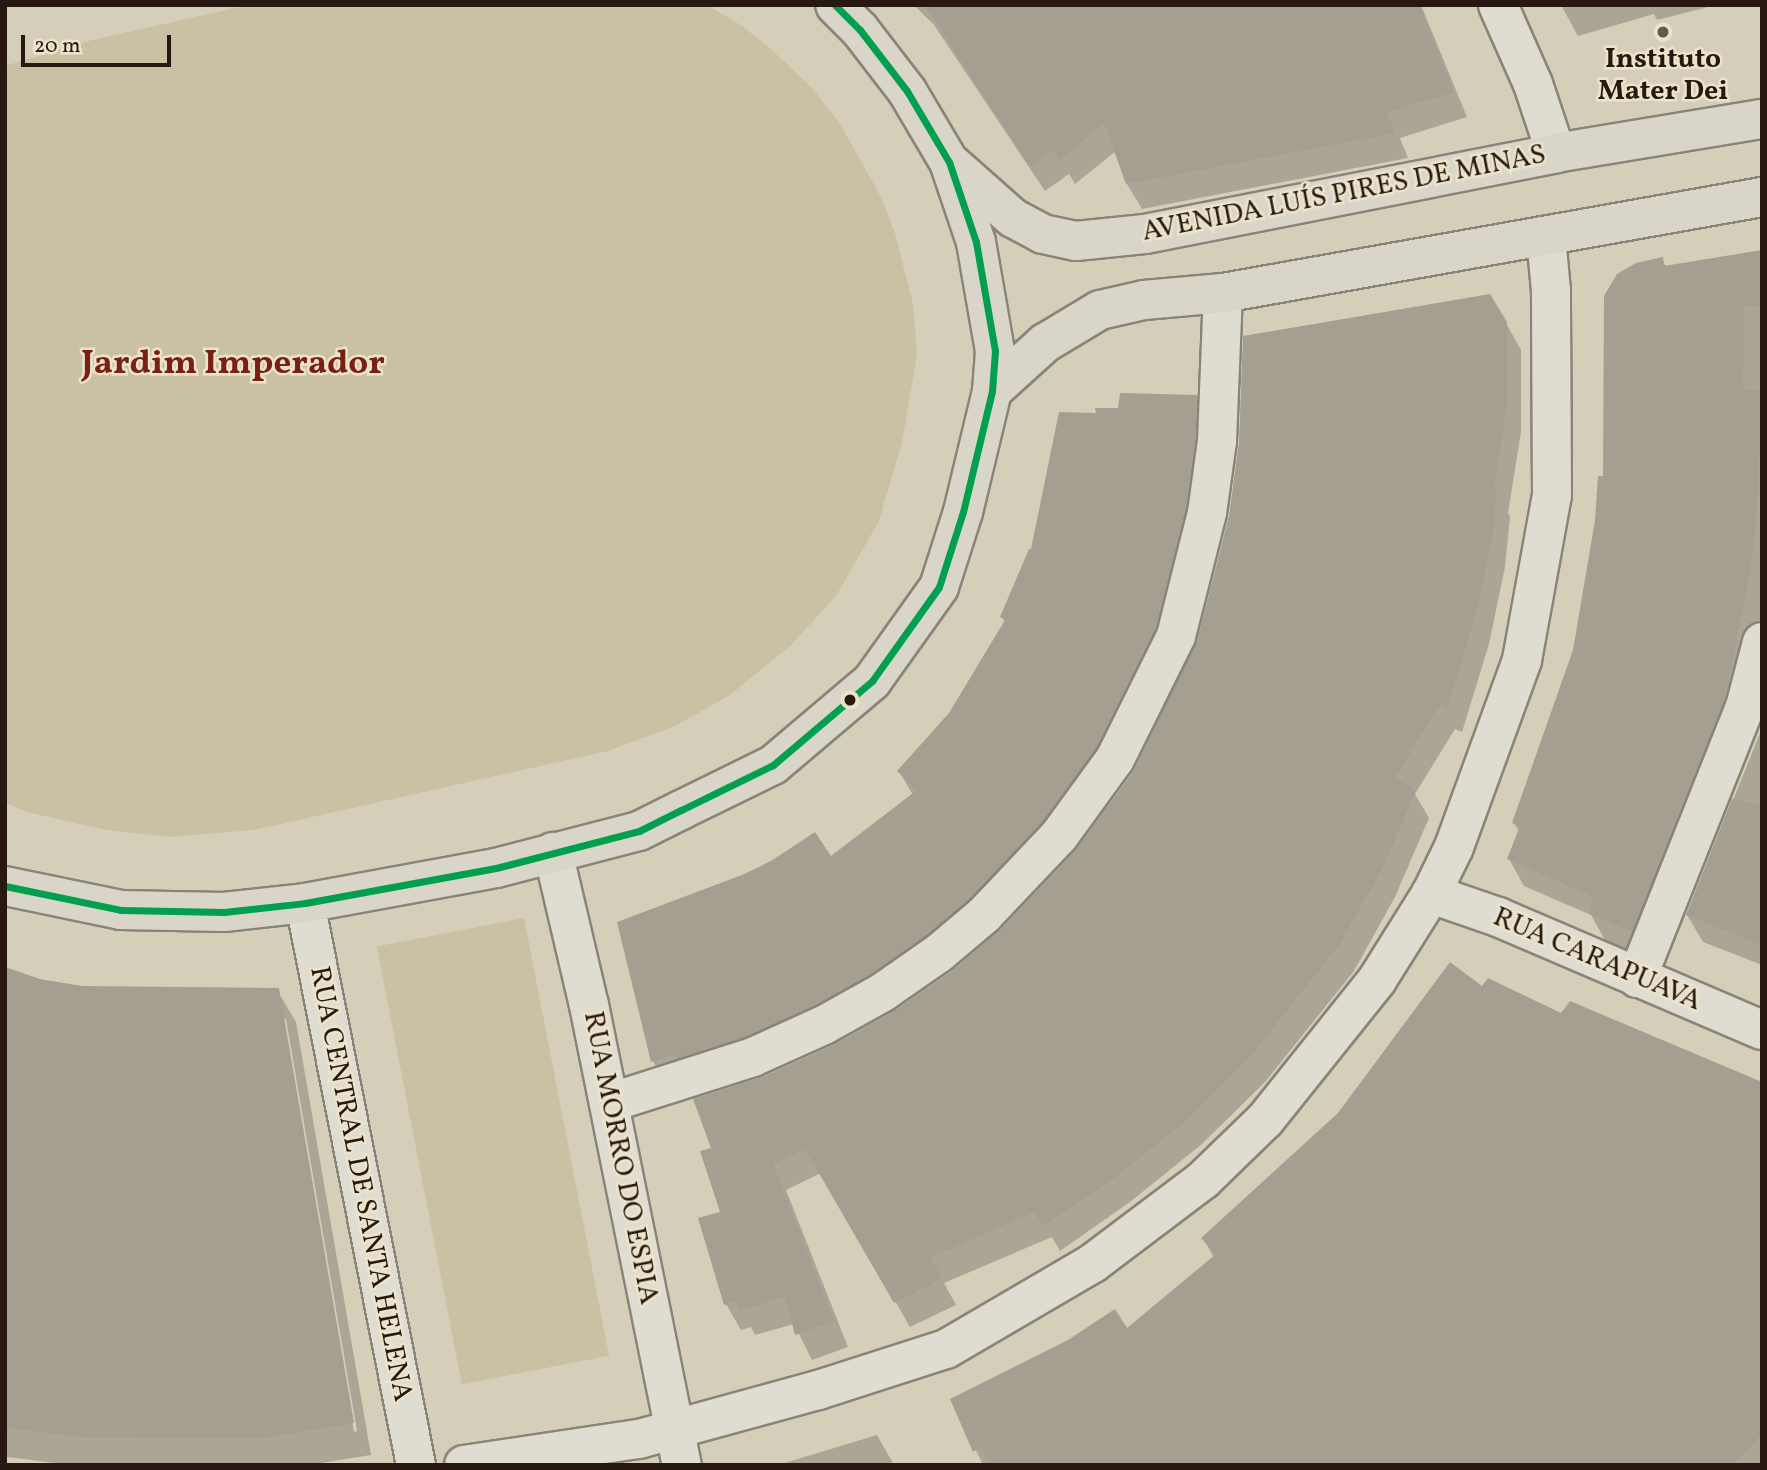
<!DOCTYPE html>
<html>
<head>
<meta charset="utf-8">
<style>
	body { margin:0 }
	#map { position:relative; width:1767px; height:1470px; overflow:hidden; background:#d5cfb9; font-family:Vollkorn,serif }
	div>[style] { position:absolute }
	.green>* { inset:0; background:#cac1a4; transform-origin:0 0 }
	.shadow>* { inset:0; background:#0003 }
	.building>* { inset:0; background:#a49f90 }
	.roads { filter:drop-shadow(2px 0 #8a8478) drop-shadow(-2px 0 #8a8478) drop-shadow(0 2px #8a8478) drop-shadow(0 -2px #8a8478) }
	.minor>* { height:38px; margin:-19px; padding:0 19px; transform-origin:19px; border-radius:19px; background:#dfdcd1 }
	.major>* { height:38px; margin:-19px; padding:0 19px; transform-origin:19px; border-radius:19px; background:#d9d6c9 }
	.bus-1>* { height:7px; margin:-3.5px; padding:0 3.5px; transform-origin:3.5px; border-radius:3.5px; background:#029f4e }
	.dots>* { width:19px; height:19px; translate:-50% -50%; box-sizing:border-box; border:4px solid #ece4ca; border-radius:50% }
	span { translate:-50% -50%; white-space:nowrap; text-align:center; line-height:1.15; -webkit-text-stroke:5px #ece4ca; paint-order:stroke }
	.poi-label { font-size:28px; color:#271911; font-weight:700 }
	.street-label { font-size:28px; color:#271911 }
	.district-label { font-size:35px; color:#7a1f14; font-weight:700 }
	.frame { position:absolute; inset:0; border:7px solid #271911; pointer-events:none }
	.scale { position:absolute; left:21px; top:35px; width:150px; height:32px; box-sizing:border-box; border:4px solid #271911; border-top:0; padding-left:9px; font-size:21px; line-height:24px; white-space:nowrap; color:#271911; -webkit-text-stroke:5px #ece4ca; paint-order:stroke }
</style>
</head>
<body>
<div id="map">
	<div class="green">
		<div style="clip-path:polygon(249px 5px,707px 5px,739px 24px,770px 48px,812px 88px,839px 122px,881px 197px,895px 233px,913px 304px,917px 354px,902px 442px,879px 521px,836px 596px,791px 645px,730px 695px,675px 726px,608px 751px,254px 830px,170px 837px,106px 830px,27px 812px,5px 803px,5px 66px,92px 40px)"></div>
		<div style="left:524px;top:918px;width:446px;height:150px;rotate:79deg"></div>
	</div>
	<div class="shadow">
		<div style="clip-path:polygon(914px 5px,1421px 5px,1467px 117px,1400px 138px,1408px 158px,1142px 209px,1127px 184px,1116px 151px,1075px 184px,1069px 174px,1045px 191px,934px 25px)"></div>
		<div style="clip-path:polygon(1561px 5px,1716px 5px,1657px 20px,1654px 14px,1578px 36px)"></div>
		<div style="clip-path:polygon(1662px 259px,1667px 268px,1762px 259px,1762px 653px,1647px 957px,1605px 940px,1591px 915px,1524px 886px,1509px 859px,1520px 833px,1514px 823px,1575px 650px,1605px 478px)"></div>
		<div style="clip-path:polygon(1506px 323px,1521px 350px,1521px 432px,1508px 513px,1510px 517px,1505px 567px,1489px 644px,1462px 732px,1455px 729px,1415px 794px,1429px 818px,1395px 897px,1354px 971px,1265px 1082px,1202px 1144px,1130px 1202px,1060px 1251px,1052px 1237px,944px 1283px,956px 1305px,910px 1327px,821px 1173px,786px 1190px,848px 1347px,812px 1360px,794px 1324px,755px 1335px,751px 1327px,741px 1330px,726px 1304px,722px 1213px,714px 1149px,763px 1079px,834px 1046px,895px 1013px,953px 972px,1001px 931px,1076px 852px)"></div>
		<div style="clip-path:polygon(1196px 397px,1210px 421px,1168px 653px,982px 923px,667px 1085px,653px 1061px,830px 858px,913px 795px,899px 771px,950px 714px,1005px 623px,1002px 617px,1098px 415px)"></div>
		<div style="clip-path:polygon(1762px 728px,1762px 965px,1703px 942px,1687px 915px)"></div>
		<div style="clip-path:polygon(evenodd,39px 981px,81px 988px,277px 990px,296px 1022px,371px 1455px,308px 1465px,72px 1465px,7px 1457px,5px 1387px,39px 981px,282px 1019px,286px 1019px,357px 1431px,354px 1432px,282px 1019px)"></div>
		<div style="clip-path:polygon(1482px 988px,1762px 1084px,1762px 1465px,983px 1465px,952px 1400px,1127px 1330px,1214px 1258px,1203px 1238px)"></div>
		<div style="clip-path:polygon(877px 1435px,894px 1465px,778px 1465px)"></div>
	</div>
	<div class="building">
		<div style="clip-path:polygon(925px 5px,1419px 5px,1454px 92px,1387px 112px,1395px 133px,1126px 184px,1104px 123px,1060px 160px,1053px 150px,1030px 167px)"></div>
		<div style="clip-path:polygon(1762px 250px,1762px 307px,1744px 306px,1743px 389px,1762px 390px,1756px 526px,1749px 578px,1724px 700px,1632px 932px,1588px 913px,1594px 897px,1507px 859px,1520px 826px,1512px 823px,1573px 650px,1595px 520px,1598px 476px,1603px 476px,1604px 296px,1617px 274px,1636px 263px,1663px 257px,1664px 266px)"></div>
		<div style="clip-path:polygon(1490px 294px,1507px 322px,1507px 405px,1494px 488px,1497px 489px,1492px 540px,1475px 617px,1447px 708px,1440px 704px,1395px 778px,1416px 791px,1381px 871px,1339px 945px,1250px 1057px,1188px 1119px,1115px 1177px,1043px 1226px,1035px 1212px,931px 1257px,942px 1279px,894px 1303px,805px 1149px,773px 1164px,834px 1321px,795px 1335px,785px 1297px,739px 1310px,736px 1301px,724px 1305px,698px 1218px,720px 1212px,700px 1151px,711px 1148px,693px 1099px,762px 1077px,833px 1045px,894px 1011px,952px 971px,1000px 930px,1075px 851px,1133px 772px,1197px 641px,1229px 516px,1239px 442px,1243px 336px)"></div>
		<div style="clip-path:polygon(1120px 393px,1197px 395px,1195px 439px,1186px 509px,1155px 628px,1096px 748px,1042px 822px,969px 899px,926px 936px,871px 973px,814px 1005px,745px 1037px,678px 1058px,676px 1054px,651px 1062px,617px 922px,742px 875px,771px 861px,815px 832px,831px 856px,917px 790px,897px 771px,949px 713px,1005px 620px,1000px 617px,1029px 549px,1031px 549px,1059px 412px,1096px 413px,1095px 408px,1118px 408px)"></div>
		<div style="clip-path:polygon(1732px 799px,1762px 806px,1762px 945px,1686px 915px)"></div>
		<div style="clip-path:polygon(1450px 962px,1482px 986px,1488px 978px,1561px 1013px,1570px 1001px,1762px 1082px,1762px 1434px,1733px 1465px,990px 1465px,981px 1447px,973px 1452px,950px 1399px,1068px 1340px,1115px 1309px,1127px 1328px,1216px 1254px,1201px 1238px,1338px 1113px)"></div>
		<div style="clip-path:polygon(5px 967px,40px 979px,82px 986px,279px 988px,354px 1423px,262px 1438px,82px 1437px,5px 1428px)"></div>
	</div>
	<div class="roads">
		<div class="minor">
			<div style="left:1498px;top:5px;width:86px;rotate:66.1deg"></div>
			<div style="left:1533px;top:84px;width:73px;rotate:71.6deg"></div>
			<div style="left:553px;top:852px;width:157px;rotate:76.8deg"></div>
			<div style="left:589px;top:1005px;width:469px;rotate:78.6deg"></div>
			<div style="left:1431px;top:894px;width:71px;rotate:18.9deg"></div>
			<div style="left:1498px;top:917px;width:287px;rotate:23.2deg"></div>
			<div style="left:305px;top:903px;width:573px;rotate:78.83deg"></div>
			<div style="left:1637px;top:978px;width:292px;rotate:-68.3deg"></div>
			<div style="left:1745px;top:707px;width:67px;rotate:-75.3deg"></div>
			<div style="left:609px;top:1103px;width:151px;rotate:-17.7deg"></div>
			<div style="left:753px;top:1057px;width:78px;rotate:-24.3deg"></div>
			<div style="left:824px;top:1025px;width:68px;rotate:-29.2deg"></div>
			<div style="left:883px;top:992px;width:68px;rotate:-34.9deg"></div>
			<div style="left:939px;top:953px;width:59px;rotate:-40.2deg"></div>
			<div style="left:984px;top:915px;width:109px;rotate:-46.5deg"></div>
			<div style="left:1059px;top:836px;width:95px;rotate:-54deg"></div>
			<div style="left:1115px;top:759px;width:137px;rotate:-63.6deg"></div>
			<div style="left:1176px;top:636px;width:127px;rotate:-75.9deg"></div>
			<div style="left:1207px;top:513px;width:73px;rotate:-82.1deg"></div>
			<div style="left:1217px;top:441px;width:148px;rotate:-87.7deg"></div>
			<div style="left:464px;top:1465px;width:177px;rotate:-8.5deg"></div>
			<div style="left:639px;top:1439px;width:186px;rotate:-15.3deg"></div>
			<div style="left:818px;top:1390px;width:134px;rotate:-17.8deg"></div>
			<div style="left:946px;top:1349px;width:170px;rotate:-30.3deg"></div>
			<div style="left:1093px;top:1263px;width:138px;rotate:-37deg"></div>
			<div style="left:1203px;top:1180px;width:86px;rotate:-44.1deg"></div>
			<div style="left:1265px;top:1120px;width:179px;rotate:-51.3deg"></div>
			<div style="left:1377px;top:980px;width:102px;rotate:-57.9deg"></div>
			<div style="left:1431px;top:894px;width:52px;rotate:-63.9deg"></div>
			<div style="left:1454px;top:847px;width:199px;rotate:-70deg"></div>
			<div style="left:1522px;top:660px;width:168px;rotate:-79.7deg"></div>
			<div style="left:1552px;top:495px;width:204px;rotate:-90.3deg"></div>
			<div style="left:1551px;top:291px;width:54px;rotate:-95.3deg"></div>
		</div>
		<div class="major">
			<div style="left:953px;top:165px;width:80px;rotate:41.5deg"></div>
			<div style="left:1013px;top:218px;width:34px;rotate:28deg"></div>
			<div style="left:1043px;top:234px;width:34px;rotate:12deg"></div>
			<div style="left:1076px;top:241px;width:69px;rotate:-5.8deg"></div>
			<div style="left:1145px;top:234px;width:419px;rotate:-11.1deg"></div>
			<div style="left:1556px;top:153px;width:209px;rotate:-9.4deg"></div>
			<div style="left:992px;top:391px;width:72px;rotate:-42.2deg"></div>
			<div style="left:1045px;top:343px;width:64px;rotate:-31deg"></div>
			<div style="left:1100px;top:310px;width:45px;rotate:-12.8deg"></div>
			<div style="left:1144px;top:300px;width:79px;rotate:-5.1deg"></div>
			<div style="left:1223px;top:293px;width:547px;rotate:-10.1deg"></div>
			<div style="left:5px;top:886px;width:118px;rotate:11.7deg"></div>
			<div style="left:121px;top:910px;width:103px;rotate:1.1deg"></div>
			<div style="left:224px;top:912px;width:81px;rotate:-6.3deg"></div>
			<div style="left:305px;top:903px;width:194px;rotate:-10.4deg"></div>
			<div style="left:496px;top:868px;width:148px;rotate:-14.5deg"></div>
			<div style="left:639px;top:831px;width:47px;rotate:-26.6deg"></div>
			<div style="left:681px;top:810px;width:102px;rotate:-26.1deg"></div>
			<div style="left:773px;top:765px;width:130px;rotate:-40.3deg"></div>
			<div style="left:872px;top:681px;width:115px;rotate:-54.5deg"></div>
			<div style="left:939px;top:587px;width:79px;rotate:-72.3deg"></div>
			<div style="left:963px;top:512px;width:124px;rotate:-76.5deg"></div>
			<div style="left:992px;top:391px;width:40px;rotate:-85.7deg"></div>
			<div style="left:995px;top:351px;width:111px;rotate:-99.9deg"></div>
			<div style="left:976px;top:242px;width:84px;rotate:-108.6deg"></div>
			<div style="left:949px;top:162px;width:82px;rotate:-120.6deg"></div>
			<div style="left:907px;top:91px;width:77px;rotate:-127.6deg"></div>
			<div style="left:860px;top:30px;width:35px;rotate:-135deg"></div>
		</div>
	</div>
	<div class="bus-1">
		<div style="left:5px;top:886px;width:118px;rotate:11.7deg"></div>
		<div style="left:121px;top:910px;width:103px;rotate:1.1deg"></div>
		<div style="left:224px;top:912px;width:81px;rotate:-6.3deg"></div>
		<div style="left:305px;top:903px;width:194px;rotate:-10.4deg"></div>
		<div style="left:496px;top:868px;width:148px;rotate:-14.5deg"></div>
		<div style="left:639px;top:831px;width:47px;rotate:-26.6deg"></div>
		<div style="left:681px;top:810px;width:102px;rotate:-26.1deg"></div>
		<div style="left:773px;top:765px;width:130px;rotate:-40.3deg"></div>
		<div style="left:872px;top:681px;width:115px;rotate:-54.5deg"></div>
		<div style="left:939px;top:587px;width:79px;rotate:-72.3deg"></div>
		<div style="left:963px;top:512px;width:124px;rotate:-76.5deg"></div>
		<div style="left:992px;top:391px;width:40px;rotate:-85.7deg"></div>
		<div style="left:995px;top:351px;width:111px;rotate:-99.9deg"></div>
		<div style="left:976px;top:242px;width:84px;rotate:-108.6deg"></div>
		<div style="left:949px;top:162px;width:82px;rotate:-120.6deg"></div>
		<div style="left:907px;top:91px;width:77px;rotate:-127.6deg"></div>
		<div style="left:860px;top:30px;width:35px;rotate:-135deg"></div>
	</div>
	<div class="dots">
		<div style="left:1663px;top:32px;background:#64594c"></div>
		<div style="left:850px;top:700px;background:#271911"></div>
	</div>
	<div class="poi-label">
		<span style="left:1663px;top:76px">Instituto<br>Mater Dei</span>
	</div>
	<div class="street-label">
		<span style="left:1344px;top:194px;rotate:-11deg">AVENIDA LUÍS PIRES DE MINAS</span>
		<span style="left:1597px;top:960px;rotate:23deg">RUA CARAPUAVA</span>
		<span style="left:620px;top:1158px;rotate:79deg">RUA MORRO DO ESPIA</span>
		<span style="left:360px;top:1184px;rotate:79deg">RUA CENTRAL DE SANTA HELENA</span>
	</div>
	<div class="district-label">
		<span style="left:233px;top:364px">Jardim Imperador</span>
	</div>
	<div class="frame"></div>
	<div class="scale">20 m</div>
</div>
</body>
</html>
